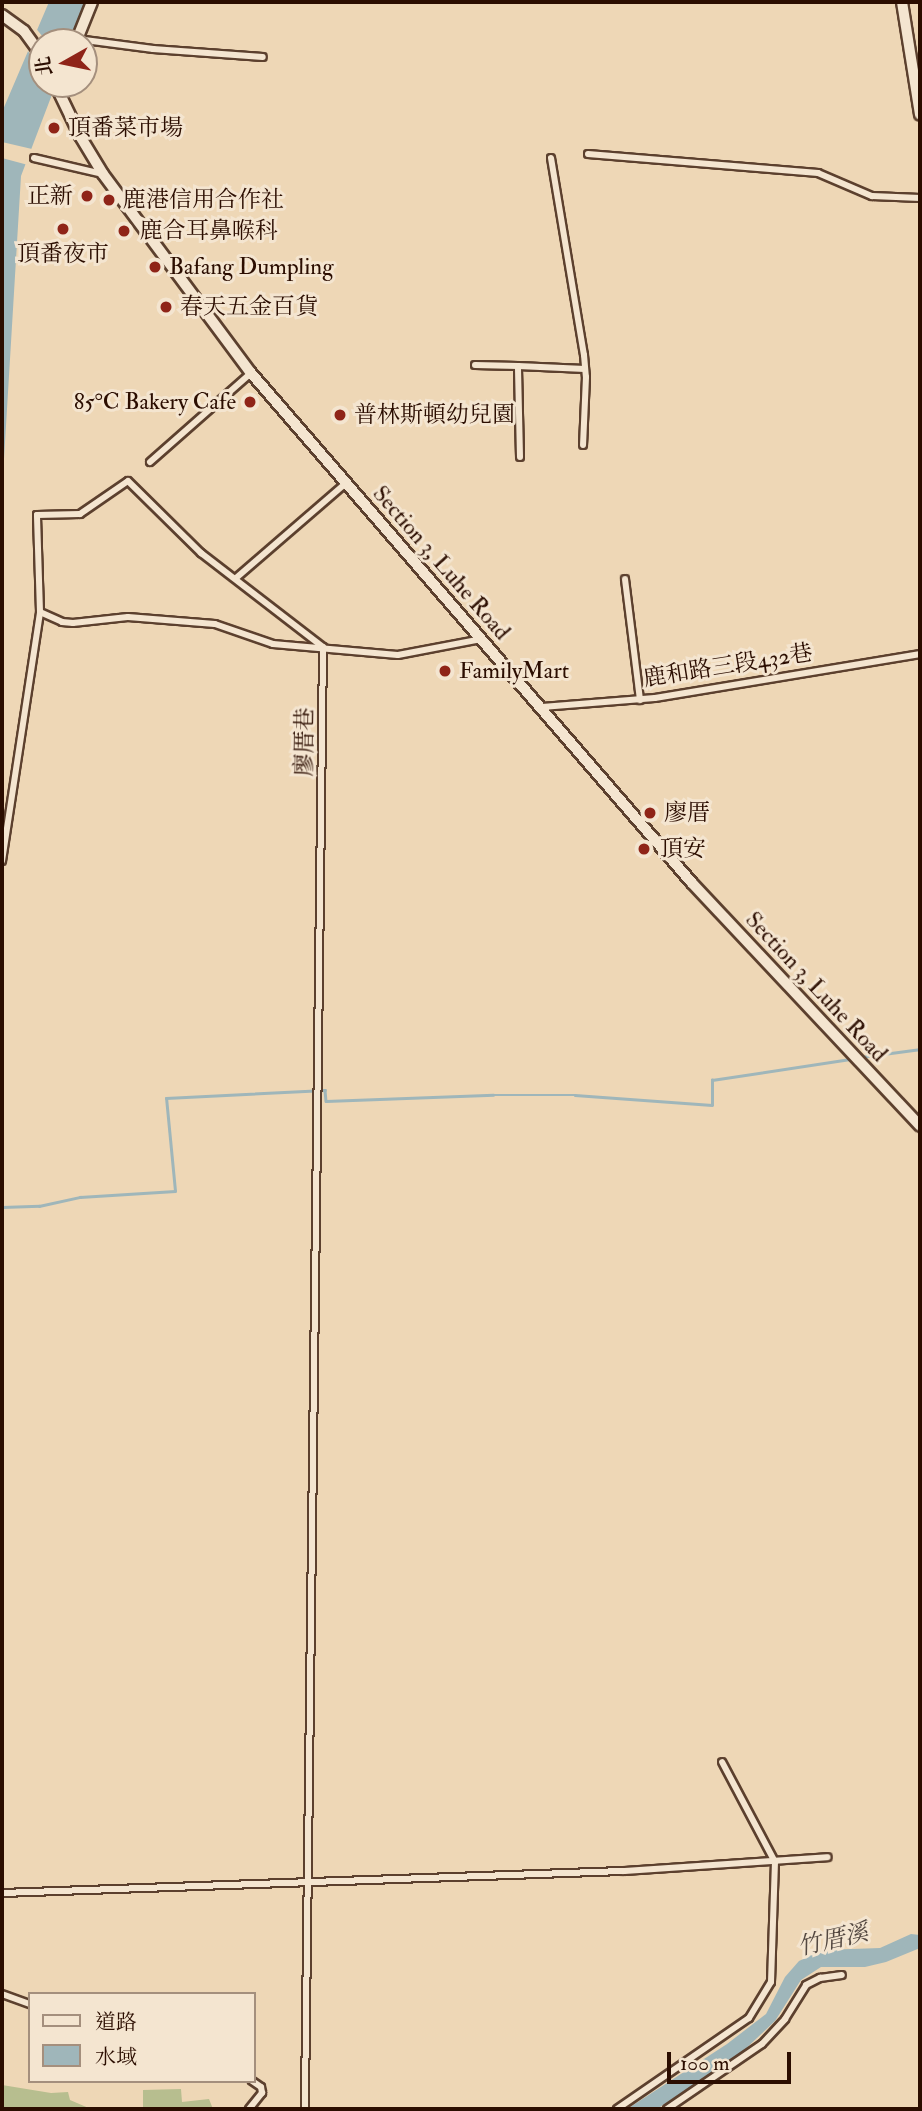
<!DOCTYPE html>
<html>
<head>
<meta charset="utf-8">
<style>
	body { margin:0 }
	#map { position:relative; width:922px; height:2111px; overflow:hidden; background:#eed7b6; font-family:"IM FELL Double Pica","Noto Serif TC",serif }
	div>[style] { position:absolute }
	.green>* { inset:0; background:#b7be8f }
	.water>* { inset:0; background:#9fb6ba }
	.pier>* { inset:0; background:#eed7b6 }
	.stream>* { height:2.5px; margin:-1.25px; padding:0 1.25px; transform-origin:1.25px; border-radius:1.25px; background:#9fb6ba }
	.roads { filter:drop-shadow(2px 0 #5c402e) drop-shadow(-2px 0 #5c402e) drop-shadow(0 2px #5c402e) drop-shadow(0 -2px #5c402e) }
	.street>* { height:6px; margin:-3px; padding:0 3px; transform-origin:3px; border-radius:3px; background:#f4e5d0 }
	.secondary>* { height:10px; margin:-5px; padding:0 5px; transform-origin:5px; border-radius:5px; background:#f4e5d0 }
	.dots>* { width:19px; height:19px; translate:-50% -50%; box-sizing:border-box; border:4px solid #f4e5d0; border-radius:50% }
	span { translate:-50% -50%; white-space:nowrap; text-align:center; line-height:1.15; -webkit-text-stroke:6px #f4e5d0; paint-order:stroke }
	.poi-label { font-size:23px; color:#2b0d00 }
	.left { translate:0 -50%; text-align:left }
	.right { translate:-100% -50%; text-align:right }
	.street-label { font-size:23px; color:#2b0d00 }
	.water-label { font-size:24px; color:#544841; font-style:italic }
	.frame { position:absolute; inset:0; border:4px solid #2b0d00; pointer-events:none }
	.legend { position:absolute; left:28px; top:1992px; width:228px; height:91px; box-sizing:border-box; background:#f4e5d0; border:2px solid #a48f7d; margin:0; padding:9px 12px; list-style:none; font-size:21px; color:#2b0d00 }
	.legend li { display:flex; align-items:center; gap:14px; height:35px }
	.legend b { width:35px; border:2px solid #a48f7d }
	.north { position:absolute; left:28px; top:28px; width:70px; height:70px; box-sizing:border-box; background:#f4e5d0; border:2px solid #a48f7d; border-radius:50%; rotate:261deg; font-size:19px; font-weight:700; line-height:28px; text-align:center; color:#2b0d00 }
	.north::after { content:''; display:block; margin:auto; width:24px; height:32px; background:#8f2418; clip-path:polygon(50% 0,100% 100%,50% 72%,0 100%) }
	.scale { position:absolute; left:667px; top:2052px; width:124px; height:32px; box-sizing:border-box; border:4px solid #2b0d00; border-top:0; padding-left:9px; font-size:21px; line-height:24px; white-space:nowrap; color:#2b0d00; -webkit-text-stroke:5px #f4e5d0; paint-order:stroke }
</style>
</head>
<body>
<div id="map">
	<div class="green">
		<div style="clip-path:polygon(2px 2085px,51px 2093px,68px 2092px,70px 2100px,91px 2109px,2px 2109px)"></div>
		<div style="clip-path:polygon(181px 2089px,182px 2102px,209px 2099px,213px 2109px,143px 2109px,143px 2090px)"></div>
	</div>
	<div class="water">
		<div style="clip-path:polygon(49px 2px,85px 2px,71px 42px,42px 42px,42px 84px,56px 84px,21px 176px,4px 459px,2px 612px,2px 112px)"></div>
		<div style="clip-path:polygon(911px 1934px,920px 1935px,920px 1948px,886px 1962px,865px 1967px,821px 1967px,801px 1980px,775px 2021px,739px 2055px,657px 2109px,627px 2109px,727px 2044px,766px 2014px,785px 1977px,799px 1961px,822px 1950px,880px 1948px)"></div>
	</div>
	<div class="pier">
		<div style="clip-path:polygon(34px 26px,47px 42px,42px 42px,42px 77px,26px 47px)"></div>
		<div style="clip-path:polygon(2px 142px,32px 149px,28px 165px,2px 158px)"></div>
	</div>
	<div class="stream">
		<div style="left:861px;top:1057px;width:60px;rotate:-7.7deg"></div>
		<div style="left:2px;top:1207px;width:37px;rotate:-2deg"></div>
		<div style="left:39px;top:1206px;width:42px;rotate:-12.4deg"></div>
		<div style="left:80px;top:1197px;width:95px;rotate:-3.6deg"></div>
		<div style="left:175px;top:1191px;width:93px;rotate:-95.5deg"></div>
		<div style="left:166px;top:1098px;width:159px;rotate:-2.9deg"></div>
		<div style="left:325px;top:1090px;width:11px;rotate:85deg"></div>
		<div style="left:326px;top:1101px;width:167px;rotate:-2.1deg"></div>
		<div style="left:493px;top:1095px;width:82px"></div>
		<div style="left:575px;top:1095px;width:137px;rotate:4.2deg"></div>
		<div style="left:712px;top:1105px;width:25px;rotate:-90deg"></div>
		<div style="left:712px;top:1080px;width:141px;rotate:-8.6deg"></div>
	</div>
	<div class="roads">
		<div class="street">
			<div style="left:77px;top:39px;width:77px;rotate:7.5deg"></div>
			<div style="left:153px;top:49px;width:110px;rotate:4.2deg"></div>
			<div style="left:588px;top:154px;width:231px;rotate:4.7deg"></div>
			<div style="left:818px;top:173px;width:59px;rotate:23.1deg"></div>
			<div style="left:872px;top:196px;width:48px;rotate:2.4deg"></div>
			<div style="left:34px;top:158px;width:71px;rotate:13.1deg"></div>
			<div style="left:551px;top:158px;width:200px;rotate:80.5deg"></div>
			<div style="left:584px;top:355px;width:22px;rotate:85deg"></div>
			<div style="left:586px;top:377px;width:68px;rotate:92.5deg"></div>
			<div style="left:475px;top:365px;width:43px;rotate:1.3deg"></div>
			<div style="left:520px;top:457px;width:91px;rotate:-91.3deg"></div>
			<div style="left:518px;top:366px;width:67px;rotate:2.6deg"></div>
			<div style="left:150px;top:462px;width:135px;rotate:-41.4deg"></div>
			<div style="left:236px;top:578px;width:145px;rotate:-40.8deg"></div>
			<div style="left:625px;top:579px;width:122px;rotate:82.9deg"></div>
			<div style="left:40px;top:612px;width:24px;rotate:24deg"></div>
			<div style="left:62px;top:622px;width:11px;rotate:5deg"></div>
			<div style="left:73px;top:623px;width:55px;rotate:-6.2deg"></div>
			<div style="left:128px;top:617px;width:87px;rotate:4.6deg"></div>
			<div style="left:215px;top:624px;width:61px;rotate:19deg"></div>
			<div style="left:273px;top:644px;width:125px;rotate:5deg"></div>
			<div style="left:398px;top:655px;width:86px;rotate:-10.8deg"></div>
			<div style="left:542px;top:707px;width:113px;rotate:-4.6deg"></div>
			<div style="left:655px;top:698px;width:269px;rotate:-9.4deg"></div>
			<div style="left:2px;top:861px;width:252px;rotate:-81.3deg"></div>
			<div style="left:40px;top:612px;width:97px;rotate:-91.8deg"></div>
			<div style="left:37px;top:515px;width:43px;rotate:-1.3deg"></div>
			<div style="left:80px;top:514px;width:58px;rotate:-34.5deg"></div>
			<div style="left:128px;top:481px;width:103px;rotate:44.6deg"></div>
			<div style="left:201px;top:553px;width:154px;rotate:37.6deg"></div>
			<div style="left:323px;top:647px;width:1462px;rotate:90.71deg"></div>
			<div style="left:2px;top:1893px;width:622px;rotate:-2.03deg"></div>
			<div style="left:624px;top:1871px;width:204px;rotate:-3.9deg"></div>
			<div style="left:2px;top:1994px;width:30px;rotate:20deg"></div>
			<div style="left:249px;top:2109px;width:21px;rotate:-51deg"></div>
			<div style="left:262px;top:2093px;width:6px;rotate:-99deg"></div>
			<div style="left:261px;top:2087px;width:11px;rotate:-146deg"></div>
			<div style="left:617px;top:2109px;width:160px;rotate:-34.6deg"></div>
			<div style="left:749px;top:2018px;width:42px;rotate:-58.6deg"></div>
			<div style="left:771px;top:1982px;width:120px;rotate:-88.1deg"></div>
			<div style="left:775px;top:1862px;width:113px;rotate:-117.9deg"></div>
			<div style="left:667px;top:2109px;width:115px;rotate:-34.4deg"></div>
			<div style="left:762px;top:2044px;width:34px;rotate:-47deg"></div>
			<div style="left:785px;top:2019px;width:40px;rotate:-58deg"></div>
			<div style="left:806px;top:1985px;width:16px;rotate:-27deg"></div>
			<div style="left:820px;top:1978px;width:22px;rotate:-8deg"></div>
		</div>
		<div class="secondary">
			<div style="left:902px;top:2px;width:114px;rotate:80.9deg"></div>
			<div style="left:2px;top:15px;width:27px;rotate:36deg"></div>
			<div style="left:24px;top:31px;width:31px;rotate:54deg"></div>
			<div style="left:76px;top:42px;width:43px;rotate:-68.2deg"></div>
			<div style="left:55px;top:84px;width:58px;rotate:64.3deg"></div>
			<div style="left:80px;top:136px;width:44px;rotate:58.8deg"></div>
			<div style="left:103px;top:174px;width:248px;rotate:53.4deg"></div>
			<div style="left:251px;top:373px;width:674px;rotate:49.15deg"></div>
			<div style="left:692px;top:883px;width:333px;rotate:46.8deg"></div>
		</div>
	</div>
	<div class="dots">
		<div style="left:54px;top:128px;background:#8f2418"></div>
		<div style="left:87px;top:196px;background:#8f2418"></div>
		<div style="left:109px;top:200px;background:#8f2418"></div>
		<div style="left:63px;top:229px;background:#8f2418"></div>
		<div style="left:124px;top:231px;background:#8f2418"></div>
		<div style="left:155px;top:267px;background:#8f2418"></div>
		<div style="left:166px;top:307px;background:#8f2418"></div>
		<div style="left:250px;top:402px;background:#8f2418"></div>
		<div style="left:340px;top:415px;background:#8f2418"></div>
		<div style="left:445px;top:671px;background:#8f2418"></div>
		<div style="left:650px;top:813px;background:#8f2418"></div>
		<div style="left:644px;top:849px;background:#8f2418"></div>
	</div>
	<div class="poi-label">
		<span class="left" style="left:68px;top:128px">頂番菜市場</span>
		<span class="right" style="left:73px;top:196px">正新</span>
		<span class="left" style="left:123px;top:200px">鹿港信用合作社</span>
		<span class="left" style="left:140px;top:231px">鹿合耳鼻喉科</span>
		<span style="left:63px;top:254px">頂番夜市</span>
		<span class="left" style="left:169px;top:267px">Bafang Dumpling</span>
		<span class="left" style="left:180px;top:307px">春天五金百貨</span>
		<span class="right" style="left:236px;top:402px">85°C Bakery Cafe</span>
		<span class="left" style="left:354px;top:415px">普林斯頓幼兒園</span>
		<span class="left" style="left:459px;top:671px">FamilyMart</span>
		<span class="left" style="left:664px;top:813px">廖厝</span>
		<span class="left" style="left:660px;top:849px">頂安</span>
	</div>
	<div class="street-label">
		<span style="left:441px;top:563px;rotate:49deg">Section 3, Luhe Road</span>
		<span style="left:728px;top:666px;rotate:-9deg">鹿和路三段432巷</span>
		<span style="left:305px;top:742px;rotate:-89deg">廖厝巷</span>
		<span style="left:816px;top:987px;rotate:47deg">Section 3, Luhe Road</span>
	</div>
	<div class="water-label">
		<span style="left:833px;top:1940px;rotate:-13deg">竹厝溪</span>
	</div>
	<div class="frame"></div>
	<ul class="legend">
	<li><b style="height:9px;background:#f4e5d0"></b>道路</li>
	<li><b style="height:19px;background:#9fb6ba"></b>水域</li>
	</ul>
	<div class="north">北</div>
	<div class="scale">100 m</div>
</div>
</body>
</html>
